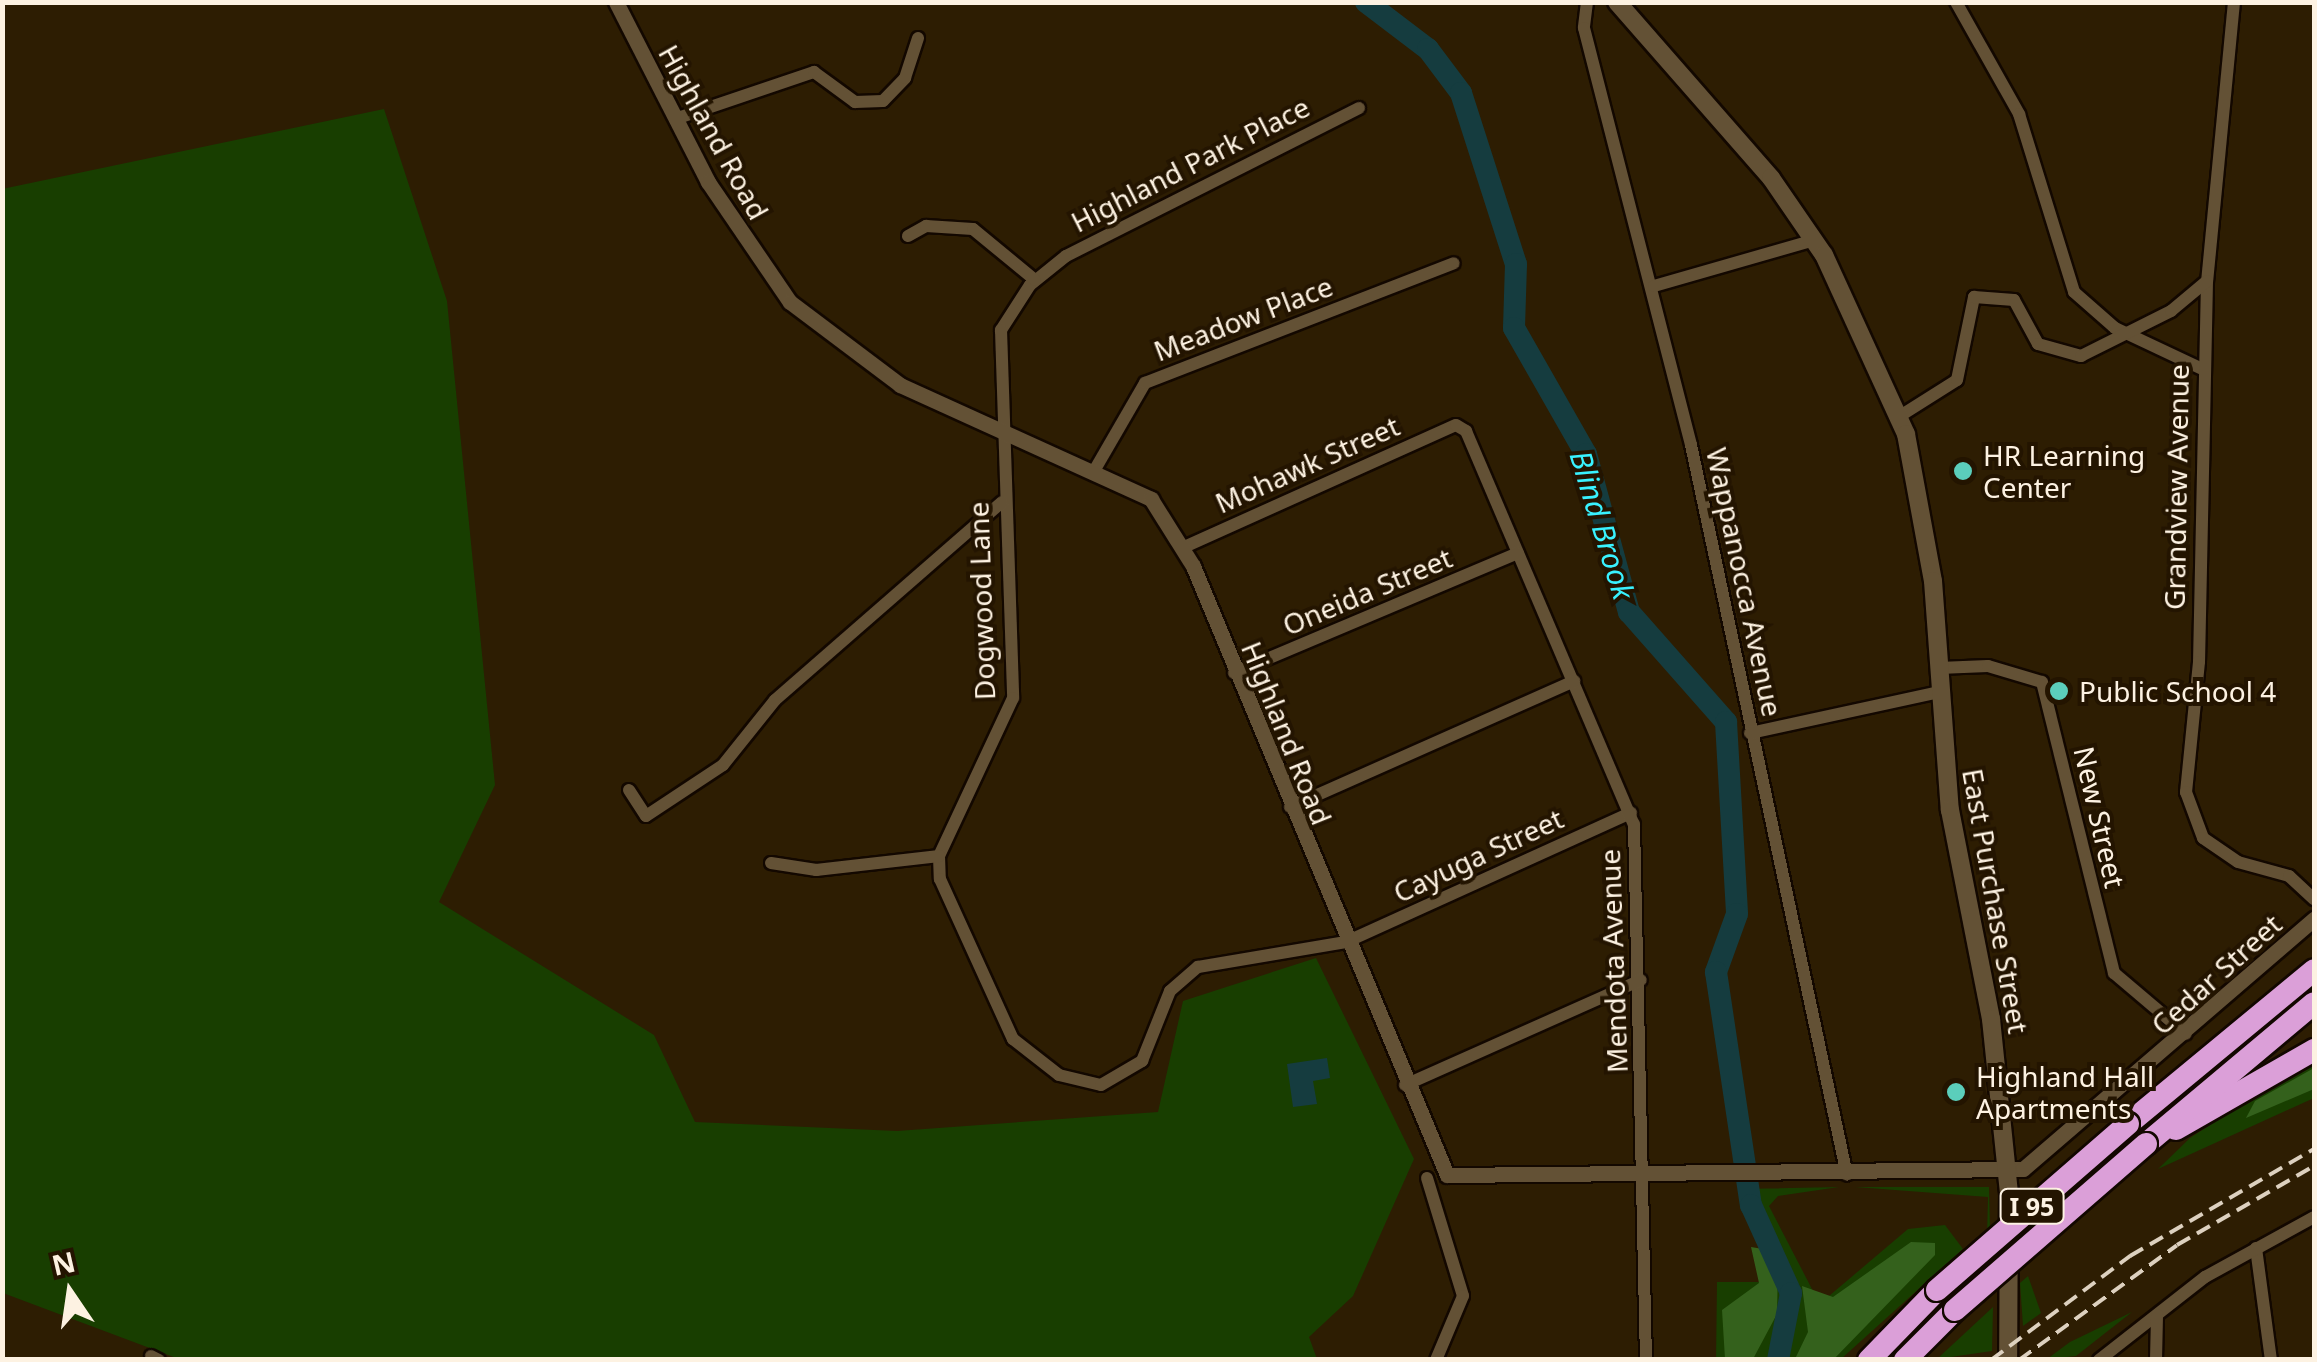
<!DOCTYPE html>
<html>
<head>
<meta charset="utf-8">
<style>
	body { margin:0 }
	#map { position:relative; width:2317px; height:1362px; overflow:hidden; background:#2d1d02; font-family:"Noto Sans",sans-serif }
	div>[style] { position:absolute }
	.green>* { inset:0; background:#183e00 }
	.forest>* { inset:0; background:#34611c }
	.water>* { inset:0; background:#153c3f }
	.river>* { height:22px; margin:-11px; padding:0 11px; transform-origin:11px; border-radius:11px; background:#153c3f }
	.roads { filter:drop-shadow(2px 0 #130800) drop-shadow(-2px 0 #130800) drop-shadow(0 2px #130800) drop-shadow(0 -2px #130800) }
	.minor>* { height:12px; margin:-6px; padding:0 6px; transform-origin:6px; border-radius:6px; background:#635135 }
	.tertiary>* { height:15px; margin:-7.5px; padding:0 7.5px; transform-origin:7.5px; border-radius:7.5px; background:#635135 }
	.secondary>* { height:18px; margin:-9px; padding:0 9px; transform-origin:9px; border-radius:9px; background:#635135 }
	.motorway>* { height:22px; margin:-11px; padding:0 11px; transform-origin:11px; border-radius:11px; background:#db9fd8 }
	.rail>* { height:4px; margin-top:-2px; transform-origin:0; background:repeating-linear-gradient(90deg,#ddd1c0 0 15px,transparent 0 23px) }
	.bridges { filter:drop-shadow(2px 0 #130800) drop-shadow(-2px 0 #130800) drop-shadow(0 2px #130800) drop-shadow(0 -2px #130800) }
	.motorway-bridge>* { height:22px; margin:-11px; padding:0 11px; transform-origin:11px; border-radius:11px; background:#db9fd8 }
	.dots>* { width:28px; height:28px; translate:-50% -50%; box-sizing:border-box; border:5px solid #231400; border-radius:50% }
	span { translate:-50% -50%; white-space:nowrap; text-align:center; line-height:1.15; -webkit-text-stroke:8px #231400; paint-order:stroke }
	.shield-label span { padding:2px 8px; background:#231400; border:2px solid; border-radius:8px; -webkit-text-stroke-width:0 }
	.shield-label { font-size:25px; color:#fdf2e2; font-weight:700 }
	.street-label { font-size:28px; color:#fdf2e2 }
	.poi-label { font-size:28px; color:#fdf2e2 }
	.left { translate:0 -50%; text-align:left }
	.water-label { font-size:30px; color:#39f2ff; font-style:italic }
	.frame { position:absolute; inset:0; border:5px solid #fdf2e2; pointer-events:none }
	.north { position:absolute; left:20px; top:1242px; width:100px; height:100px; -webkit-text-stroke:8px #231400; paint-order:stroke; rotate:347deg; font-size:28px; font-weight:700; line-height:40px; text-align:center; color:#fdf2e2 }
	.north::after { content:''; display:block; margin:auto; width:35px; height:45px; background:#fdf2e2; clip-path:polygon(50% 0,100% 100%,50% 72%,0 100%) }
</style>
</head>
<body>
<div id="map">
	<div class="green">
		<div style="clip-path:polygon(384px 109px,447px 301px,495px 785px,439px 902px,654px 1035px,695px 1122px,897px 1131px,1158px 1112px,1183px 1001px,1316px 958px,1414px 1159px,1353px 1296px,1309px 1337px,1317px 1359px,179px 1359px,3px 1293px,2px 189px)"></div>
		<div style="clip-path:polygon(2314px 1057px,2314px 1098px,2158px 1169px,2190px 1138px)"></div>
		<div style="clip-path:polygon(1839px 1187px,1778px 1196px,1769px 1206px,1813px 1291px,1829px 1296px,1908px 1229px,1945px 1225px,1963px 1249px,1841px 1359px,1716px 1360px,1717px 1282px,1760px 1282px,1760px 1251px,1739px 1189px)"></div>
		<div style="clip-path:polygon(1855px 1187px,1989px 1187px,1991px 1272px,1986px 1278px,1988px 1197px)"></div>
		<div style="clip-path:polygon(2028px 1276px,2041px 1313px,2023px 1326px,2020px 1283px)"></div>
		<div style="clip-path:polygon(1993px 1307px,1992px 1351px,1937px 1359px)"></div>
		<div style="clip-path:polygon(2132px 1312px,2076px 1356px,2047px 1359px,2070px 1342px)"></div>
	</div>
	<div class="forest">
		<div style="clip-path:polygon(2314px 1068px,2314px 1089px,2246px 1118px,2255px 1101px)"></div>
		<div style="clip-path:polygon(1911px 1242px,1935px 1243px,1935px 1255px,1834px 1359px,1795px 1359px,1808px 1332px,1802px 1286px,1833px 1297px)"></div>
		<div style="clip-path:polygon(1751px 1247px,1769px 1250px,1778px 1265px,1777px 1314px,1753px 1359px,1725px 1359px,1722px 1310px,1759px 1283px)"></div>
	</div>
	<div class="water">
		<div style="clip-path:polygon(1327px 1058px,1330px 1078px,1313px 1081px,1317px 1104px,1293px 1107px,1287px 1064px)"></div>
	</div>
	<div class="river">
		<div style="left:1366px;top:2px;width:78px;rotate:37.2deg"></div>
		<div style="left:1428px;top:49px;width:55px;rotate:53.1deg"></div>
		<div style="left:1461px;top:93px;width:180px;rotate:72.2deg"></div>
		<div style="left:1516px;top:264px;width:64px;rotate:91.8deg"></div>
		<div style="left:1514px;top:328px;width:145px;rotate:60.3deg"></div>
		<div style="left:1586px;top:454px;width:164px;rotate:74.8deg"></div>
		<div style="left:1629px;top:612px;width:147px;rotate:48.6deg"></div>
		<div style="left:1726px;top:722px;width:192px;rotate:86.7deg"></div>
		<div style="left:1737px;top:914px;width:62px;rotate:109.9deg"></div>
		<div style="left:1716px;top:972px;width:236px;rotate:81.5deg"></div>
		<div style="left:1751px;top:1205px;width:97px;rotate:65.6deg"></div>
		<div style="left:1791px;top:1293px;width:68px;rotate:101deg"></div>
	</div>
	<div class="roads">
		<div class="minor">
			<div style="left:1587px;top:2px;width:26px;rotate:97deg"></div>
			<div style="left:1584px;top:28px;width:431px;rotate:75.6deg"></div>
			<div style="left:1691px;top:445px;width:746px;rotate:77.94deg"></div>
			<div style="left:1956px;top:2px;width:129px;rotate:60.6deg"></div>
			<div style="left:2019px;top:114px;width:186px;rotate:72.8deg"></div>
			<div style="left:2074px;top:292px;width:55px;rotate:41.3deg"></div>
			<div style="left:2115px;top:328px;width:96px;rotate:25.2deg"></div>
			<div style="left:2234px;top:2px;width:280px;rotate:95.5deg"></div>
			<div style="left:2207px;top:281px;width:381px;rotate:91.2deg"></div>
			<div style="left:2199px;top:662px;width:131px;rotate:95.7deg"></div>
			<div style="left:2186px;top:792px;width:49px;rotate:69.7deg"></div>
			<div style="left:2203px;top:838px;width:42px;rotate:34.4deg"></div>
			<div style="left:2238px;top:862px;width:53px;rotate:15.4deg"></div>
			<div style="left:2289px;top:876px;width:34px;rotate:43deg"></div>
			<div style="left:1359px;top:108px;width:328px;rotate:153.2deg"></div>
			<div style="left:1066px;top:256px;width:46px;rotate:141.1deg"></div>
			<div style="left:1030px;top:285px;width:54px;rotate:122.8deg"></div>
			<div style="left:1001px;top:330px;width:368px;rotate:88.1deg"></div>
			<div style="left:1013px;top:698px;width:174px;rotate:115.1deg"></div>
			<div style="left:939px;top:856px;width:23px;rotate:88deg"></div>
			<div style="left:940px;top:879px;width:176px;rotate:65.5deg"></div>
			<div style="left:1013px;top:1039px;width:58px;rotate:38deg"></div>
			<div style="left:1059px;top:1075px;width:43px;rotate:13.4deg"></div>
			<div style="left:1101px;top:1085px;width:48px;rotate:-30.3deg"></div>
			<div style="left:1142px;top:1061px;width:75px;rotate:-68.2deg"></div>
			<div style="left:1170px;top:991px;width:37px;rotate:-41deg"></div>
			<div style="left:1198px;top:967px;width:150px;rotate:-9.6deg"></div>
			<div style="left:1346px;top:942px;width:313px;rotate:-24.4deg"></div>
			<div style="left:675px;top:119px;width:147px;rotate:-18.7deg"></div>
			<div style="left:814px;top:72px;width:51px;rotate:36.2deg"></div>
			<div style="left:855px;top:102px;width:28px;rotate:-2deg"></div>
			<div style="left:883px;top:101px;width:32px;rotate:-46deg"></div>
			<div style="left:905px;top:78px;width:42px;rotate:-72deg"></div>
			<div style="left:908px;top:236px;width:21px;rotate:-29deg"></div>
			<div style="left:926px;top:226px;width:47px;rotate:3.7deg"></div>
			<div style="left:973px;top:229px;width:80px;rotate:39.4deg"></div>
			<div style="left:1654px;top:286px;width:166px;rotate:-16deg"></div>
			<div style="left:1900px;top:416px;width:67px;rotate:-32.3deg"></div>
			<div style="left:1957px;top:380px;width:85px;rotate:-78.4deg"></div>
			<div style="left:1974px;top:297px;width:40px;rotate:4.3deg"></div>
			<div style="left:2014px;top:300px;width:50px;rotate:61.4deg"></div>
			<div style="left:2038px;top:344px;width:45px;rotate:15.6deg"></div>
			<div style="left:2081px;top:356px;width:101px;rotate:-26.6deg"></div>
			<div style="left:2171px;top:311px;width:47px;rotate:-39.8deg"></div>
			<div style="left:1094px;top:471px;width:102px;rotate:-59.9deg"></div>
			<div style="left:1145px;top:383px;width:331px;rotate:-21.2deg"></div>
			<div style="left:1182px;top:548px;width:300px;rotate:-24.2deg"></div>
			<div style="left:1456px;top:425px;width:12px;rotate:31deg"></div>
			<div style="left:1466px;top:431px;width:427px;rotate:66.9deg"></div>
			<div style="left:1634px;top:824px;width:536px;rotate:88.72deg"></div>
			<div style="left:1939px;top:668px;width:49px;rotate:-2.3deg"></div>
			<div style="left:1988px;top:666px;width:56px;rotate:16.5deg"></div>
			<div style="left:2042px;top:682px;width:300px;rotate:76.1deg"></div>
			<div style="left:2114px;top:973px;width:94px;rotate:40.3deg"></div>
			<div style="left:1234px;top:673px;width:308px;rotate:-22.9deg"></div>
			<div style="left:1750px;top:733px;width:193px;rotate:-12.2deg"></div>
			<div style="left:629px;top:790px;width:31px;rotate:57deg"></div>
			<div style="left:646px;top:816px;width:92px;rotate:-33.5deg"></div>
			<div style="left:723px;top:765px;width:83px;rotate:-51.3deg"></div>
			<div style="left:775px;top:700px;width:301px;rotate:-41.1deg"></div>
			<div style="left:1290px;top:807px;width:311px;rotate:-23.9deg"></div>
			<div style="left:771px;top:863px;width:46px;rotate:8.8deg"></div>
			<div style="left:816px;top:870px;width:124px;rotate:-6.5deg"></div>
			<div style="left:1405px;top:1085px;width:258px;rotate:-24deg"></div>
			<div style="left:1427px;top:1178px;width:123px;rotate:73deg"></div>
			<div style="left:1463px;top:1296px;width:69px;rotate:112.9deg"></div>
			<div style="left:2256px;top:1248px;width:113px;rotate:82.4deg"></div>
			<div style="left:151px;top:1356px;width:9px;rotate:27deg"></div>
			<div style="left:2099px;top:1360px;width:135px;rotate:-38.1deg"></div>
			<div style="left:2205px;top:1277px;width:124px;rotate:-28.8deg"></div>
			<div style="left:2156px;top:1360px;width:45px;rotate:-88.7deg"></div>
		</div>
		<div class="tertiary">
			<div style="left:616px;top:2px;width:202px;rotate:62.9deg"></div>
			<div style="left:708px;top:182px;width:145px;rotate:55.7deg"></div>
			<div style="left:790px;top:302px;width:138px;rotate:37deg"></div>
			<div style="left:900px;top:385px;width:276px;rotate:24.4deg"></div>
			<div style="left:1151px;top:499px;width:79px;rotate:57.9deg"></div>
			<div style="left:1193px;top:566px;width:660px;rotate:67.36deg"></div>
			<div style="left:1447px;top:1175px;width:576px;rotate:-0.6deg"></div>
			<div style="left:2023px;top:1169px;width:384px;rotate:-40.7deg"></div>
		</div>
		<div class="secondary">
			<div style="left:1617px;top:2px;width:234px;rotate:48.8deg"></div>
			<div style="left:1771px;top:178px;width:93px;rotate:55.5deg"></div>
			<div style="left:1824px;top:255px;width:197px;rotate:65.4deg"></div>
			<div style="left:1906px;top:434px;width:149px;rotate:79.6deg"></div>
			<div style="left:1933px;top:581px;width:230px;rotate:85.8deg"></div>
			<div style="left:1950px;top:810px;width:213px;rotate:78.9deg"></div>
			<div style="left:1991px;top:1019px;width:175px;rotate:84.1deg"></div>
			<div style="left:2009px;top:1193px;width:167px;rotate:90.3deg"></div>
		</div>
		<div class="motorway">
			<div style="left:2128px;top:1124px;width:241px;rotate:-39.6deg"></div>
			<div style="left:2176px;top:1129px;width:159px;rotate:-29.8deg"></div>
			<div style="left:2146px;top:1144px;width:219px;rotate:-40deg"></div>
			<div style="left:1869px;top:1360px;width:98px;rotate:-45.8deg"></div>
			<div style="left:1905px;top:1360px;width:71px;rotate:-45deg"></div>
		</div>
	</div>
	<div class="rail">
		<div style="left:1991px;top:1360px;width:174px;rotate:-36.8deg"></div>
		<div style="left:2130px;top:1256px;width:213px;rotate:-30.2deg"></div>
		<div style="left:2019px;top:1360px;width:195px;rotate:-36deg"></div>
		<div style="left:2177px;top:1245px;width:158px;rotate:-30deg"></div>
	</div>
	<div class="bridges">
		<div class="motorway-bridge">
			<div style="left:1937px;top:1290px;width:253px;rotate:-41deg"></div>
			<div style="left:1955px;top:1310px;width:253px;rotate:-41deg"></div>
		</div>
	</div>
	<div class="dots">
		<div style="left:1963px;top:471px;background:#5bcebb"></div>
		<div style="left:2059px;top:691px;background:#5bcebb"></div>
		<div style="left:1956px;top:1092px;background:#5bcebb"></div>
	</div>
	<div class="shield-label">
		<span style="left:2032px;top:1206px">I 95</span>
	</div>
	<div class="street-label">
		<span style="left:714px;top:132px;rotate:61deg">Highland Road</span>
		<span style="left:1190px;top:164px;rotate:-27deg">Highland Park Place</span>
		<span style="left:1243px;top:318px;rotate:-21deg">Meadow Place</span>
		<span style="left:1307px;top:464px;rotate:-24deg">Mohawk Street</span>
		<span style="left:2176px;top:487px;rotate:-89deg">Grandview Avenue</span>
		<span style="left:1745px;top:582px;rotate:78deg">Wappanocca Avenue</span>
		<span style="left:1367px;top:591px;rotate:-23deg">Oneida Street</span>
		<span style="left:981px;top:601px;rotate:-92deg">Dogwood Lane</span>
		<span style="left:1287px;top:733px;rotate:68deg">Highland Road</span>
		<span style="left:2100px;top:817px;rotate:77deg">New Street</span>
		<span style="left:1478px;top:855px;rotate:-25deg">Cayuga Street</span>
		<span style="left:1996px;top:901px;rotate:80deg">East Purchase Street</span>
		<span style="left:1613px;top:961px;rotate:-92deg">Mendota Avenue</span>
		<span style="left:2216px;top:974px;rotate:-42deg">Cedar Street</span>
	</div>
	<div class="poi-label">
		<span class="left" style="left:1983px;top:471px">HR Learning<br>Center</span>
		<span class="left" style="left:2079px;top:691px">Public School 4</span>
		<span class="left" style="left:1976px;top:1092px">Highland Hall<br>Apartments</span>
	</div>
	<div class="water-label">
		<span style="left:1602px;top:525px;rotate:73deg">Blind Brook</span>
	</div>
	<div class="frame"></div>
	<div class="north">N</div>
</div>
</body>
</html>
